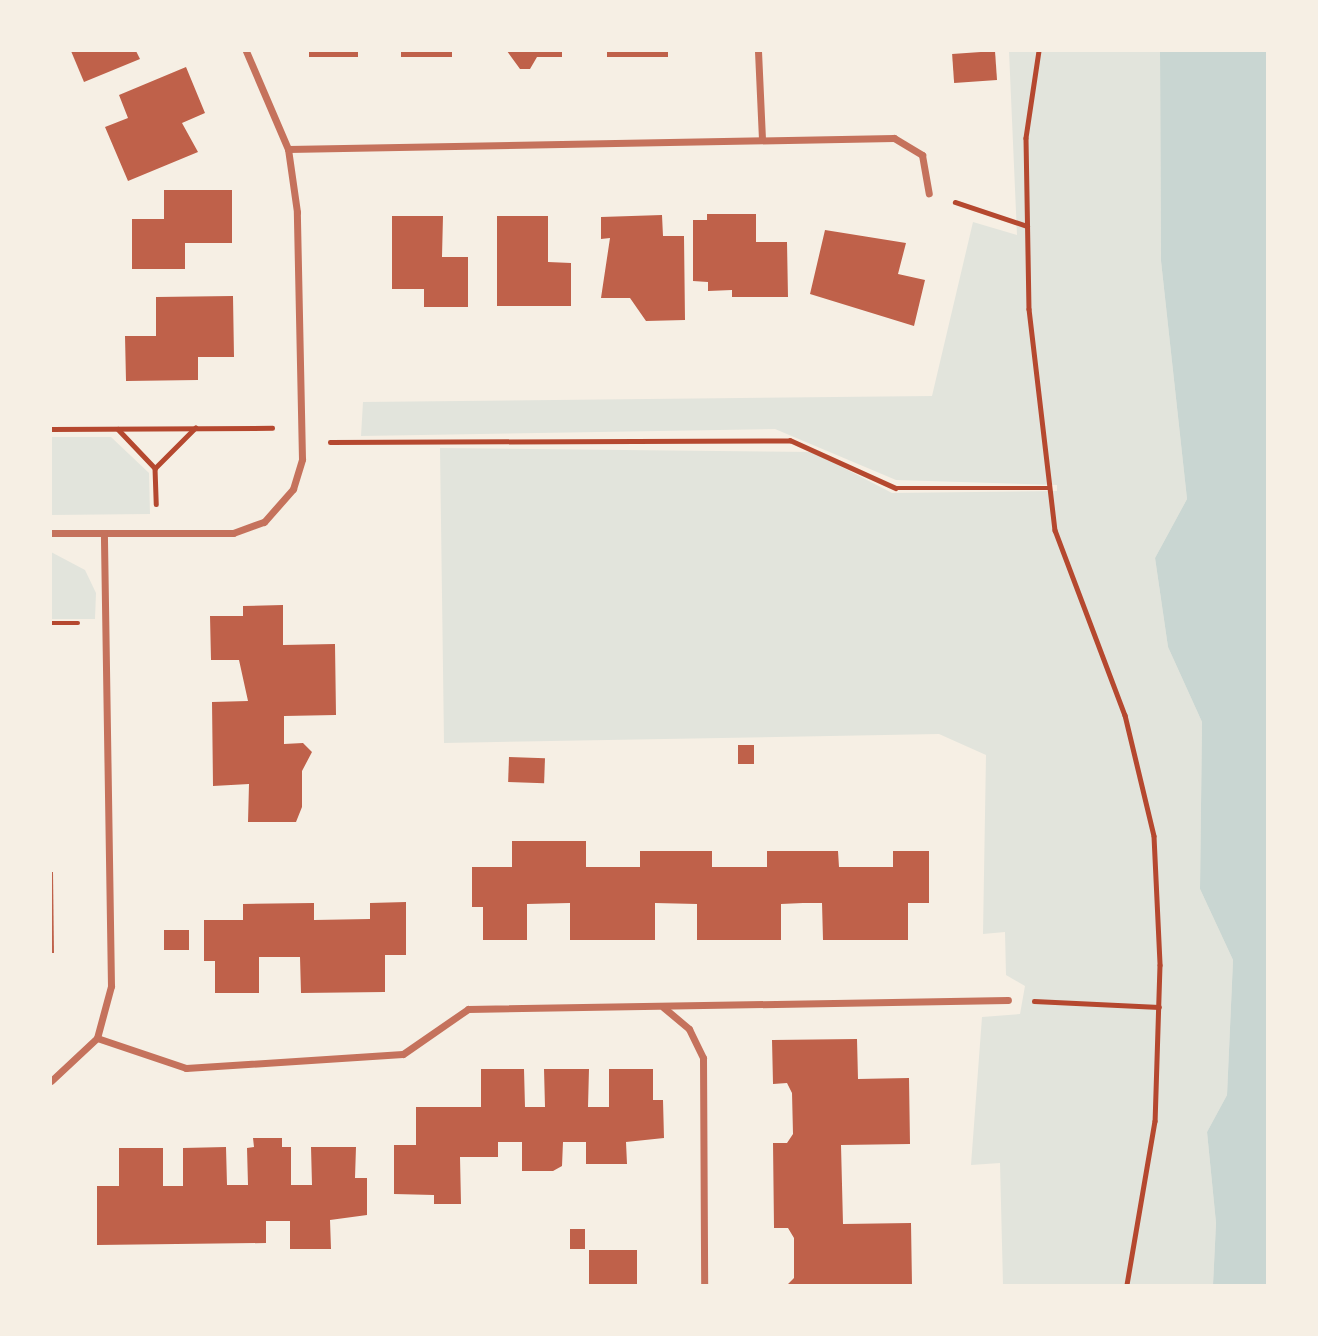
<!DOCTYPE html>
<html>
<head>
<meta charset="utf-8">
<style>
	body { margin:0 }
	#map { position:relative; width:1318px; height:1336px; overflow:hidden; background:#f6efe4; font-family:"Source Sans 3",sans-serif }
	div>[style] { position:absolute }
	.green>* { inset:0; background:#e2e4dc }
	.water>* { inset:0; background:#c9d6d2 }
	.building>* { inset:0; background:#bf614a; transform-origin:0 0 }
	.path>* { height:4.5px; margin:-2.25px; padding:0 2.25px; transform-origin:2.25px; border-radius:2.25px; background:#b5482f }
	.minor>* { height:7px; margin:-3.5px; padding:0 3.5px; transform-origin:3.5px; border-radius:3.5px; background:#c5725c }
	span { translate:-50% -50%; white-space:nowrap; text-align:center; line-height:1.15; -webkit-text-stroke:5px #f6efe4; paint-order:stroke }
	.frame { position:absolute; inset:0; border:52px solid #f6efe4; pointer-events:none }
</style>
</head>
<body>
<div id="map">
	<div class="green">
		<div style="clip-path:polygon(1009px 51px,1160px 51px,1161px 261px,1187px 499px,1155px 558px,1168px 647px,1202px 722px,1200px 889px,1233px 960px,1227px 1095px,1207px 1132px,1216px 1223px,1213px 1285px,1003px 1285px,1000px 1163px,971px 1165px,982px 1017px,1020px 1014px,1025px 986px,1006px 975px,1005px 932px,983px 934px,986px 755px,939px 734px,444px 743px,440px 448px,813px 452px,892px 493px,1057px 491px,1057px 485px,896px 480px,775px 429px,361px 436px,363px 402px,932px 396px,973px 222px,1017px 235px)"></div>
		<div style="clip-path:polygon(51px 437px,111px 437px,149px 473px,150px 514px,51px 515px)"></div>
		<div style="clip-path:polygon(51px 552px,85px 570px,96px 593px,95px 619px,51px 619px)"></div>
	</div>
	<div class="water">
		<div style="clip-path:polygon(1160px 51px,1267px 51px,1267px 1285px,1213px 1285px,1216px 1223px,1207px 1132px,1227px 1095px,1233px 960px,1200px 889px,1202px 722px,1168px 647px,1155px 558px,1187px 499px,1161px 261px)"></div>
	</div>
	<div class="building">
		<div style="clip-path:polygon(71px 51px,136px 51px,140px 59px,84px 82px)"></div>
		<div style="left:309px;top:51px;width:49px;height:6px"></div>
		<div style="left:401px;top:51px;width:51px;height:6px"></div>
		<div style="clip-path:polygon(507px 51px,562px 51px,562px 57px,537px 57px,530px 69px,520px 69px)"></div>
		<div style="left:607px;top:51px;width:61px;height:6px"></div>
		<div style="left:995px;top:51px;width:29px;height:43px;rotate:86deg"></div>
		<div style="clip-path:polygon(186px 67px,205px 113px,182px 123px,198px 152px,128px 181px,105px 127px,128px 118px,119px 95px)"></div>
		<div style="clip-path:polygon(164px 190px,232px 190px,232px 243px,185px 243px,185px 269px,132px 269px,132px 219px,164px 219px)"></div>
		<div style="clip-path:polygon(707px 214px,756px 214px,756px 242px,787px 242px,788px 297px,732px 297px,732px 290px,708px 291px,708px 282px,693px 281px,693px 220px,707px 220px)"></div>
		<div style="clip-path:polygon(662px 215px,663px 236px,684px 236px,685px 320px,646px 321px,630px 298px,601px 298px,610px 238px,601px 239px,601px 217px)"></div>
		<div style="clip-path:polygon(392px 216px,443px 216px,442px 257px,468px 257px,468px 307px,424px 307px,424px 289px,392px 289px)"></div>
		<div style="clip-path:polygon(497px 216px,548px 216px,548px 262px,571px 263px,571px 306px,497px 306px)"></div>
		<div style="clip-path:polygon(825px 230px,906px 243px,898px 274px,925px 280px,914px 326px,810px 294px)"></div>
		<div style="clip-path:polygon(233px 296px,234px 357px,198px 357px,198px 380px,126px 381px,125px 336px,156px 336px,156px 297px)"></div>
		<div style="clip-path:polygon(283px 605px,283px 645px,335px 644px,336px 715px,284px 716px,284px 744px,303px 743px,312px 752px,302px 771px,302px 807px,296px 822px,248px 822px,249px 784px,213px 786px,212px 702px,248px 701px,239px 660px,211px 660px,210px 616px,243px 616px,243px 606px)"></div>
		<div style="left:738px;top:745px;width:16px;height:19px"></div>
		<div style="left:509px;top:757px;width:36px;height:25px;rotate:2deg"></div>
		<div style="clip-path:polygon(512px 841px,586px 841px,586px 867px,640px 867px,640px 851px,712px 851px,712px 867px,767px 867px,767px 851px,838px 851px,839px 867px,893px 867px,893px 851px,929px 851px,929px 903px,908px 903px,908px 940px,823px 940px,822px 903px,803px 903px,781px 904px,781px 940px,697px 940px,697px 904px,655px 903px,655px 940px,570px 940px,570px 903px,527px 904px,527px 940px,483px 940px,483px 907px,472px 907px,472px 867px,512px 867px)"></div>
		<div style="clip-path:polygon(51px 872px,53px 872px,54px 953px,51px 953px)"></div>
		<div style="clip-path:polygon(406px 902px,406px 955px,385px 955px,385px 992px,301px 993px,300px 957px,259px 957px,259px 993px,215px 993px,215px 961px,204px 961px,204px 920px,243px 920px,243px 904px,314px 903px,314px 920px,370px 919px,370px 903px)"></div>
		<div style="left:164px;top:930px;width:25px;height:20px"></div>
		<div style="clip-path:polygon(857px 1039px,858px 1079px,909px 1078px,910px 1144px,841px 1145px,843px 1224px,911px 1223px,912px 1285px,787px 1285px,794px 1278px,794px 1238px,788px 1228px,774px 1228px,773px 1143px,787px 1143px,793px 1134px,792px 1093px,787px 1083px,773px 1084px,772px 1040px)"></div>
		<div style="clip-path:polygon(481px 1069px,524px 1069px,525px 1107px,545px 1107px,544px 1069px,589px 1069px,588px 1107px,609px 1107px,609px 1069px,653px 1069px,653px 1100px,663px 1100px,664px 1138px,626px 1142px,627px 1164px,586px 1164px,586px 1142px,563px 1142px,562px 1166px,553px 1171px,522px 1171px,522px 1142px,498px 1142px,498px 1157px,460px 1157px,461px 1204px,434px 1204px,434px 1195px,394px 1194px,394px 1145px,416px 1145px,416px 1107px,481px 1107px)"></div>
		<div style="clip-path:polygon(253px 1138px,282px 1138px,282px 1147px,291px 1147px,291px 1185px,312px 1185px,311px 1147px,356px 1147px,355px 1178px,367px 1178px,367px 1215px,330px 1220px,331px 1249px,290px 1249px,290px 1221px,266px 1221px,266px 1243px,97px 1245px,97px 1186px,119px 1186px,119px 1148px,163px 1148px,163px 1186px,183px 1186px,183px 1148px,226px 1147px,227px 1185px,248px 1185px,247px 1148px,254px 1147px)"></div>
		<div style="left:570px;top:1229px;width:15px;height:20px"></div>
		<div style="left:589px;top:1250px;width:48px;height:35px"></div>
	</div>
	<div class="path">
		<div style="left:1039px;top:51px;width:88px;rotate:98.5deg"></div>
		<div style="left:1026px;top:138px;width:171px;rotate:89deg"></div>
		<div style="left:1029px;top:309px;width:223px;rotate:83.3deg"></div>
		<div style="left:1055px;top:530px;width:198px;rotate:69.3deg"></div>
		<div style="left:1125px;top:715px;width:124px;rotate:76.5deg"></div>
		<div style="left:1154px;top:836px;width:129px;rotate:87.3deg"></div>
		<div style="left:1160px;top:965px;width:156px;rotate:91.8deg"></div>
		<div style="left:1155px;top:1121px;width:166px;rotate:99.7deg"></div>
		<div style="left:955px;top:202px;width:76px;rotate:18.4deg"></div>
		<div style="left:51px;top:429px;width:221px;rotate:-0.3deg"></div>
		<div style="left:118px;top:429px;width:54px;rotate:46.5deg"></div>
		<div style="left:155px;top:468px;width:57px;rotate:-45deg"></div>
		<div style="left:330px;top:442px;width:460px;rotate:-0.2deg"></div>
		<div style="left:790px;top:440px;width:116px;rotate:24.4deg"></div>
		<div style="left:896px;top:488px;width:154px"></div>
		<div style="left:155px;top:468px;width:36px;rotate:88deg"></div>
		<div style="left:51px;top:623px;width:27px"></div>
		<div style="left:1034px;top:1001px;width:125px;rotate:2.7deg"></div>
	</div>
	<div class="minor">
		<div style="left:758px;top:51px;width:87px;rotate:87.4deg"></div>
		<div style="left:288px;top:149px;width:606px;rotate:-1.04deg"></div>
		<div style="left:894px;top:138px;width:33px;rotate:31deg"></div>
		<div style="left:922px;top:155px;width:39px;rotate:80deg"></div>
		<div style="left:51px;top:533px;width:182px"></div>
		<div style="left:233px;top:533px;width:33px;rotate:-20deg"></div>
		<div style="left:264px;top:522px;width:44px;rotate:-48.7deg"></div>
		<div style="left:293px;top:489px;width:31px;rotate:-73deg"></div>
		<div style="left:302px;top:459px;width:247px;rotate:-91.2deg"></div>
		<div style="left:297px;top:212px;width:64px;rotate:-98.1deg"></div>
		<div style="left:288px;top:149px;width:107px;rotate:-113.2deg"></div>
		<div style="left:663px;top:1007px;width:34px;rotate:40deg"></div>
		<div style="left:689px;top:1029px;width:32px;rotate:64deg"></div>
		<div style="left:703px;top:1058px;width:227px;rotate:89.7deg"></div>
		<div style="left:97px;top:1038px;width:94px;rotate:18.6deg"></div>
		<div style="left:186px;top:1068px;width:217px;rotate:-3.7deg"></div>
		<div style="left:403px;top:1054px;width:79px;rotate:-34.7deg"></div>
		<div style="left:468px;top:1009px;width:540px;rotate:-0.95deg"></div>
		<div style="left:51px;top:1081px;width:63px;rotate:-43.1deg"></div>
		<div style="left:97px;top:1038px;width:54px;rotate:-74.9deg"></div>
		<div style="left:111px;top:986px;width:453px;rotate:-90.9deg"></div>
	</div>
	<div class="frame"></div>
</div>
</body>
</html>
